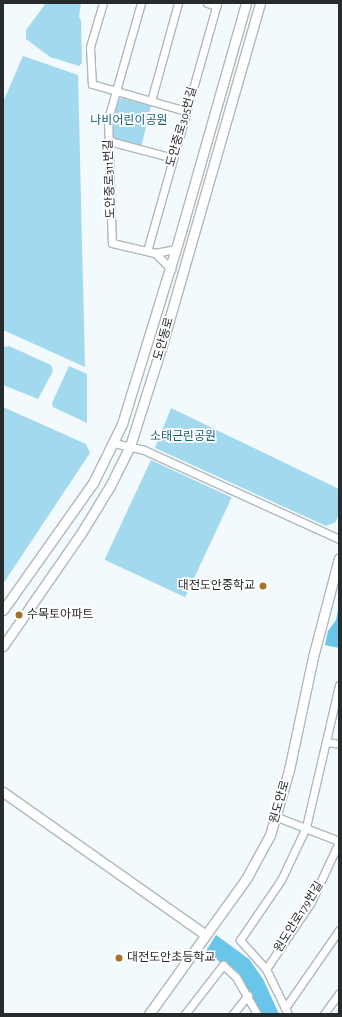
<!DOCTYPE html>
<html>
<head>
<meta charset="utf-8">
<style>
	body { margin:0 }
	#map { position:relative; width:342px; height:1017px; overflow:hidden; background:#f3fafd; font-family:"Alegreya Sans","Noto Sans KR",sans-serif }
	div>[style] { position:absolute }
	.green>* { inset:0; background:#a2d9ef; transform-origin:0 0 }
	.forest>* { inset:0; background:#69c6e8 }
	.roads { filter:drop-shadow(1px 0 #b1b8bb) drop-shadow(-1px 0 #b1b8bb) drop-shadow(0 1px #b1b8bb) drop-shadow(0 -1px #b1b8bb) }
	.street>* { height:7px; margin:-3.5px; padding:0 3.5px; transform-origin:3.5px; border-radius:3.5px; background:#fff }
	.secondary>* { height:9px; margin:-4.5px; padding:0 4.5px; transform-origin:4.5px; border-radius:4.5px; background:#fff }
	.dots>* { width:11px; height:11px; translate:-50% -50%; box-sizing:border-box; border:2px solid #fff; border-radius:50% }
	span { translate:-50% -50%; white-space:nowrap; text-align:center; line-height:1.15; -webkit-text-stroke:3.5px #fff; paint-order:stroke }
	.park-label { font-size:12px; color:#146077 }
	.street-label { font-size:12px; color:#282b2c }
	.poi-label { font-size:12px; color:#282b2c }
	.right { translate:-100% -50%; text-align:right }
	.left { translate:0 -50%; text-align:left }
	.frame { position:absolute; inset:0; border:4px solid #282b2c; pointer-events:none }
</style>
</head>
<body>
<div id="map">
	<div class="green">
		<div style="clip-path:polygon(46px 3px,81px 3px,79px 17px,81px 21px,82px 63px,79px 66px,50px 57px,26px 39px,26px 30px)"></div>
		<div style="clip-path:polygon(23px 56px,78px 75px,85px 367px,3px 330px,3px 102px)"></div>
		<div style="clip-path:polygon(122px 98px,151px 106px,141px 148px,114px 140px,111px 137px,111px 120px,117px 100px)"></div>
		<div style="clip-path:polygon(9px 346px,51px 365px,53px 371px,38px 399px,3px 385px,3px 347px)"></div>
		<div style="clip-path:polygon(69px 366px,87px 374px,87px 423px,53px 407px,52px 403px)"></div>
		<div style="clip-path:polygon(3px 407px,86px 444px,90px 453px,3px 584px)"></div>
		<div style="clip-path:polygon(171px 408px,339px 489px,339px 513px,336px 522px,326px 526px,155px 448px)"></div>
		<div style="left:151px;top:460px;width:89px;height:110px;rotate:25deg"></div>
	</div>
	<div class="forest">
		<div style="clip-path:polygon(339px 605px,339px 648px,325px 645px,328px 631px,336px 620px)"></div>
		<div style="clip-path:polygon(216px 935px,249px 959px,263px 979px,279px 1014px,258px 1014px,237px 976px,206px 951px)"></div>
	</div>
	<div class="roads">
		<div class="street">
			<div style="left:103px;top:3px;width:46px;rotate:106.5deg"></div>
			<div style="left:90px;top:47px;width:37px;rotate:87deg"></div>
			<div style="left:92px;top:84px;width:98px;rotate:16deg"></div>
			<div style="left:141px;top:3px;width:121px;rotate:105.9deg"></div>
			<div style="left:108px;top:119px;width:124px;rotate:88.2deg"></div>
			<div style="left:112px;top:243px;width:44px;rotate:13.1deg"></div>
			<div style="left:155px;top:253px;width:21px;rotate:-11deg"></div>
			<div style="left:207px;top:3px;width:10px;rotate:17deg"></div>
			<div style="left:151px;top:101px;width:102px;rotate:-74.6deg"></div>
			<div style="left:109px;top:141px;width:66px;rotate:14.9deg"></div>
			<div style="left:147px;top:251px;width:258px;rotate:-74.2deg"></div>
			<div style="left:155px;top:253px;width:23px;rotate:45deg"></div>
			<div style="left:114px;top:443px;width:31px;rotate:13deg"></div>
			<div style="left:144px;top:450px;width:214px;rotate:24.5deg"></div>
			<div style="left:327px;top:742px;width:12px;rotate:9deg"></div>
			<div style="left:277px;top:817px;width:66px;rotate:21.2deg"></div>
			<div style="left:266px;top:969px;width:81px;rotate:-56.1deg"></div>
			<div style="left:311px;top:902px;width:66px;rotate:-65deg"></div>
			<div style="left:285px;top:1008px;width:95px;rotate:-55.3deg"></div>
			<div style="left:185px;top:1014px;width:62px;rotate:-52.2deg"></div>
			<div style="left:223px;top:965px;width:18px;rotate:43deg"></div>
			<div style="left:236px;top:977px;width:43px;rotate:60.4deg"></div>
			<div style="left:233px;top:1014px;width:24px;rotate:-52deg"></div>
			<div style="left:288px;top:1014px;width:50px;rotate:-116.1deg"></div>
			<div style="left:266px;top:969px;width:39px;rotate:-132deg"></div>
			<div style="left:240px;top:940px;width:73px;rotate:-55.7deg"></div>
			<div style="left:281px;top:880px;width:59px;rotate:-64.7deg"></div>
			<div style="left:306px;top:827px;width:146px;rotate:-76.9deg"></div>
			<div style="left:324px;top:1014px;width:26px;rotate:-54deg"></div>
		</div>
		<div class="secondary">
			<div style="left:3px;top:610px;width:156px;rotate:-54.7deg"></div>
			<div style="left:93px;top:483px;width:66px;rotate:-63.8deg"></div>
			<div style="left:122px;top:424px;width:183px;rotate:-72.9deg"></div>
			<div style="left:176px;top:249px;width:256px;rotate:-74.1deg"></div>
			<div style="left:3px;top:646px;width:135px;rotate:-55.3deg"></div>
			<div style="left:80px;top:535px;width:57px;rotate:-58.5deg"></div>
			<div style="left:110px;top:486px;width:45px;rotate:-63.4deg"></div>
			<div style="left:130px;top:446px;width:106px;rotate:-72.4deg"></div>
			<div style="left:162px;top:345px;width:356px;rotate:-74deg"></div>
			<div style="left:3px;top:792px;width:248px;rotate:35.2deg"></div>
			<div style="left:149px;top:1014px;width:166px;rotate:-54.3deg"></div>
			<div style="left:246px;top:879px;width:50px;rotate:-61.4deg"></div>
			<div style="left:270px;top:835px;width:68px;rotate:-73.7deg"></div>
			<div style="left:289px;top:770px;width:116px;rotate:-78deg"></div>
			<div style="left:313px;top:657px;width:102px;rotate:-75.3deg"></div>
		</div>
	</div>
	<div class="dots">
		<div style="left:263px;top:586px;background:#a47328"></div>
		<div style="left:19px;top:615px;background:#a47328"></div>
		<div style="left:119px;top:958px;background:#a47328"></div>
	</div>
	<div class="park-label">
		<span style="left:129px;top:121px">나비어린이공원</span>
		<span style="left:183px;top:437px">소태근린공원</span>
	</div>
	<div class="street-label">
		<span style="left:182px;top:127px;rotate:-74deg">도안중로305번길</span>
		<span style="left:110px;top:179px;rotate:-92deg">도안중로311번길</span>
		<span style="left:164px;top:339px;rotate:-74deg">도안동로</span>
		<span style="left:280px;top:802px;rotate:-74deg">원도안로</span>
		<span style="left:299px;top:917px;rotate:-58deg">원도안로179번길</span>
	</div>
	<div class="poi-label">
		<span class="right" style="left:255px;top:586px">대전도안중학교</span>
		<span class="left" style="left:27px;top:615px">수목토아파트</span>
		<span class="left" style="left:127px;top:958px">대전도안초등학교</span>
	</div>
	<div class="frame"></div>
</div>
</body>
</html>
